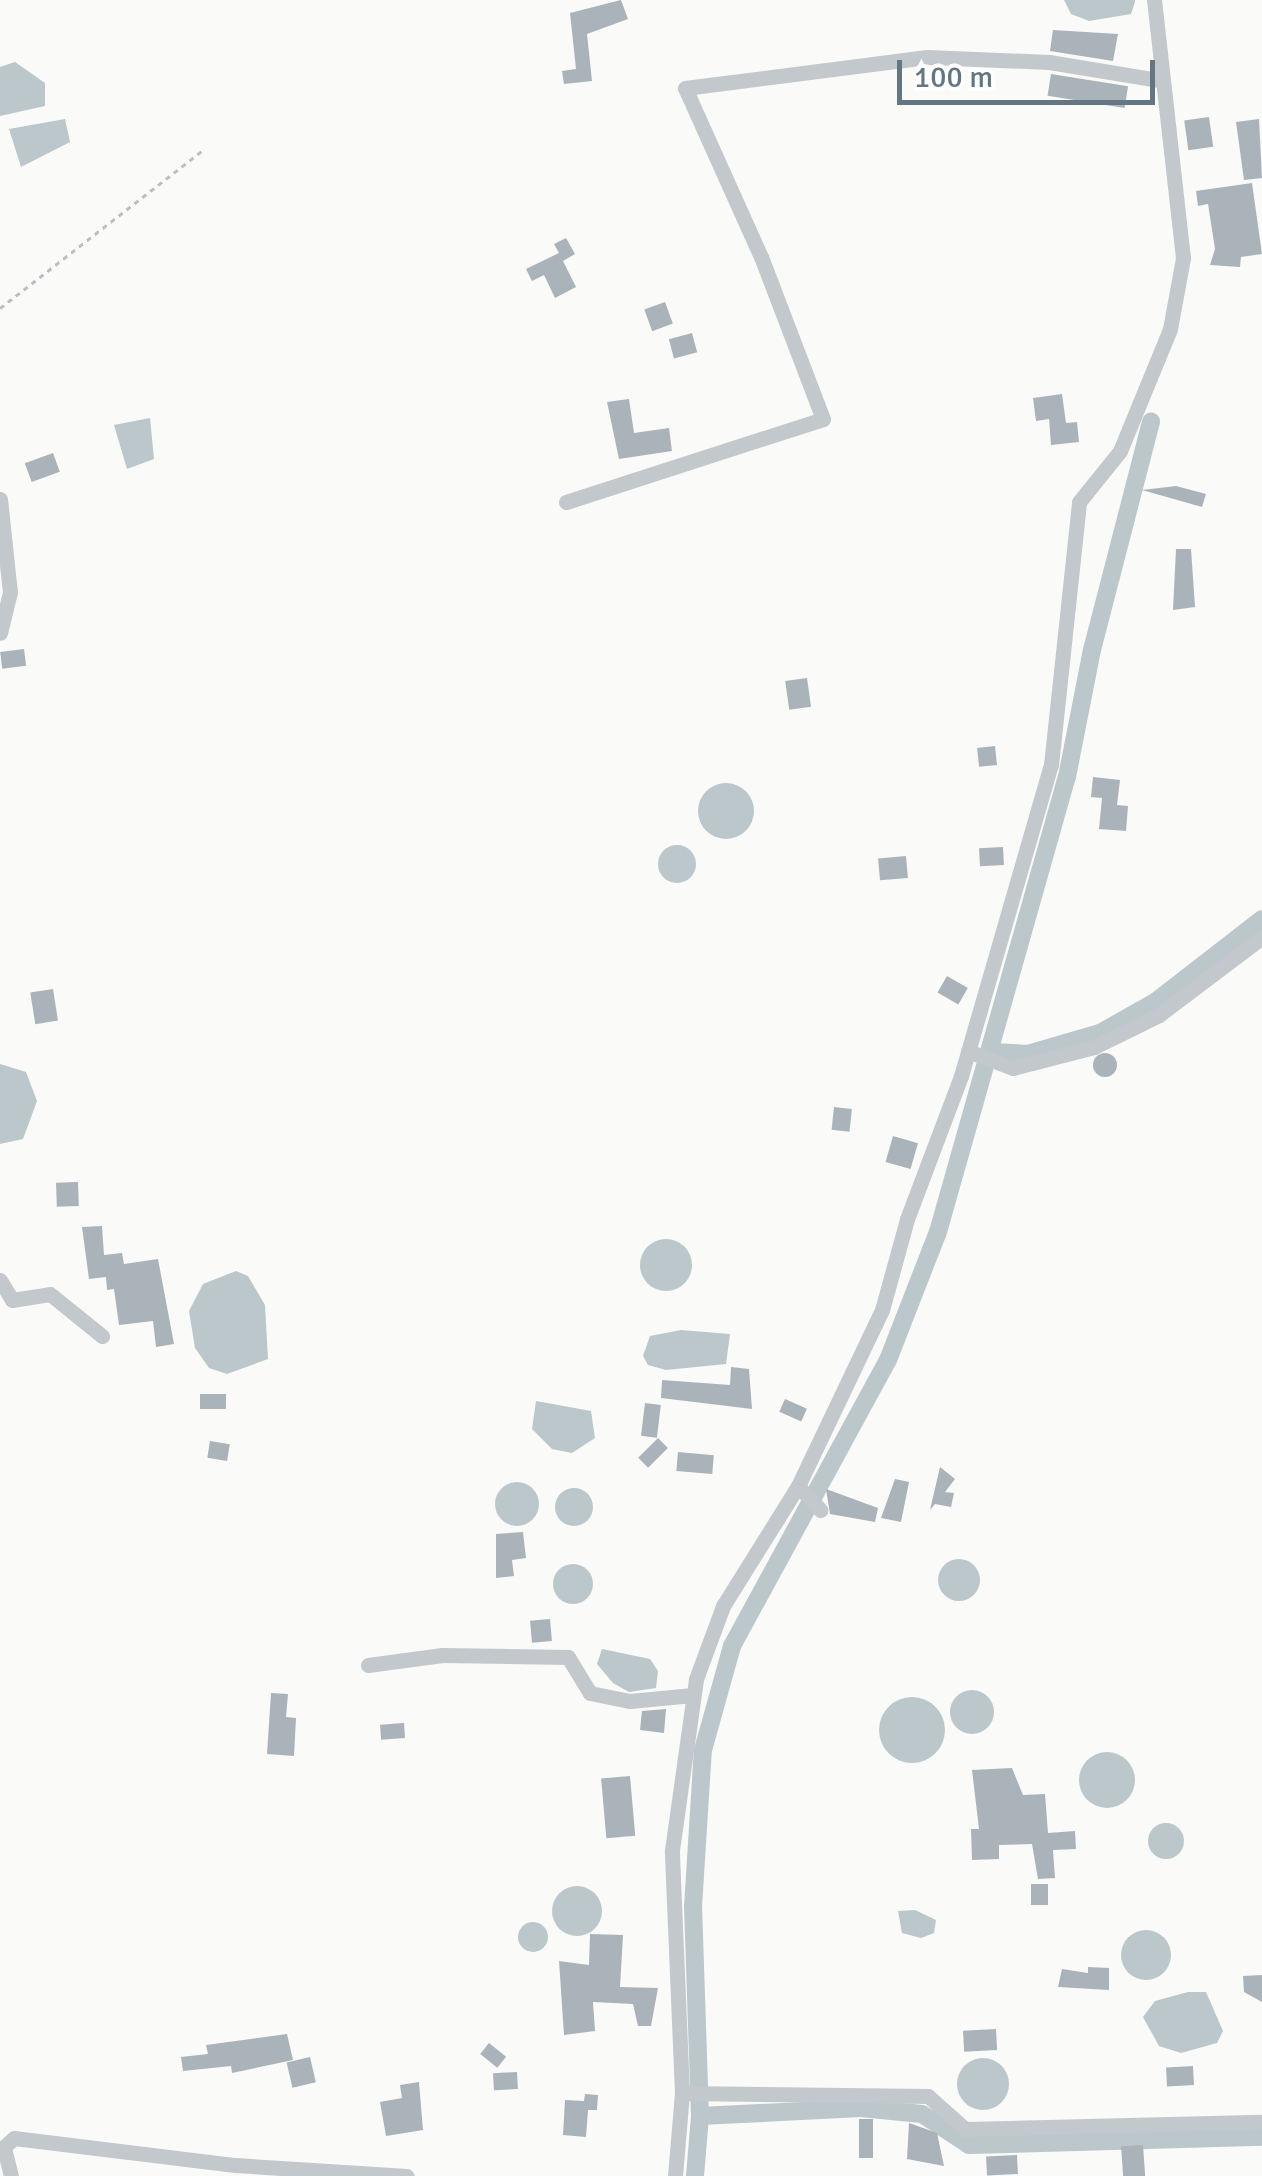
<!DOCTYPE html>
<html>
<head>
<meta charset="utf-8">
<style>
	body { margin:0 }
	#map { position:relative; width:1262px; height:2176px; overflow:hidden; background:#fafaf8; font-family:Signika,sans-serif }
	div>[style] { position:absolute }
	.water>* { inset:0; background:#bbc7cb }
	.round { border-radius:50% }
	.canal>* { height:18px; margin:-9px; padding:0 9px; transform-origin:9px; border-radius:9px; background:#bbc7cb }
	.building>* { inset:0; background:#aab3b9; transform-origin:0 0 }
	.path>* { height:2.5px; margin-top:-1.25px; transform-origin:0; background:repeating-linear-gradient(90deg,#bbbfc2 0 5px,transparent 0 10px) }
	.minor>* { height:15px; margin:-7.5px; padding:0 7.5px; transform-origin:7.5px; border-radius:7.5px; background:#c3c8cc }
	span { translate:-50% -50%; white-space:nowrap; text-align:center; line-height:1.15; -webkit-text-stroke:10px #fff; paint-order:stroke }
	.scale { position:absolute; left:897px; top:60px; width:258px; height:45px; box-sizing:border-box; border:5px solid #657683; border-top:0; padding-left:12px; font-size:30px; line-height:35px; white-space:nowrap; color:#657683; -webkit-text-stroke:8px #fff; paint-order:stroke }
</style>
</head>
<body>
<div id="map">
	<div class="water">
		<div style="clip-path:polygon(1064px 0,1135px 0,1135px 2px,1131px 14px,1089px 21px,1071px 14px)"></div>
		<div style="clip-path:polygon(15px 62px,45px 83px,45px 106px,0 116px,0 67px)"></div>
		<div style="clip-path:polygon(65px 119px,70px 142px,21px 167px,9px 129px)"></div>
		<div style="clip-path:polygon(150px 418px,154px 459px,127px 469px,114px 425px)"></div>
		<div class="round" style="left:698px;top:783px;width:56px;height:56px"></div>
		<div class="round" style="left:658px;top:845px;width:38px;height:38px"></div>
		<div style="clip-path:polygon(0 1064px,26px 1072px,37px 1101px,23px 1139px,0 1144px)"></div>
		<div class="round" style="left:640px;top:1239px;width:52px;height:52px"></div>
		<div style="clip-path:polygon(236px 1271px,248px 1276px,265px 1305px,268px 1359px,227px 1374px,209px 1368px,195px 1348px,189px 1311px,203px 1284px)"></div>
		<div style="clip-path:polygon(681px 1330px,730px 1334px,726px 1364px,666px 1370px,648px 1365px,643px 1356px,650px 1336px)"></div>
		<div style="clip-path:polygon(536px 1401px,591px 1411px,595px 1438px,572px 1453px,552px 1449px,532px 1429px)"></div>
		<div class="round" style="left:495px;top:1482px;width:44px;height:44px"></div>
		<div class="round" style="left:555px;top:1488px;width:38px;height:38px"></div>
		<div class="round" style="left:938px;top:1559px;width:42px;height:42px"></div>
		<div class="round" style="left:553px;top:1564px;width:40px;height:40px"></div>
		<div style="clip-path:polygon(602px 1649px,650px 1659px,658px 1671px,656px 1688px,629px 1692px,613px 1683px,597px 1664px)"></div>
		<div class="round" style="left:950px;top:1690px;width:44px;height:44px"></div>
		<div class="round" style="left:879px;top:1697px;width:66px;height:66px"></div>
		<div class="round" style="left:1079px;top:1752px;width:56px;height:56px"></div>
		<div class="round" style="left:1148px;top:1823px;width:36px;height:36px"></div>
		<div class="round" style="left:552px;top:1886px;width:50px;height:50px"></div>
		<div style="clip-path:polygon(915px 1910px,936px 1920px,934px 1933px,921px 1938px,902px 1933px,898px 1911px)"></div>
		<div class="round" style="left:518px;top:1922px;width:30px;height:30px"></div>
		<div class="round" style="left:1121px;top:1930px;width:50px;height:50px"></div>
		<div style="clip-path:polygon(1188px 1992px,1206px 1992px,1223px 2031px,1217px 2043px,1181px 2053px,1159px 2046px,1143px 2017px,1155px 2001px)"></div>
		<div class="round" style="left:957px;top:2058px;width:52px;height:52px"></div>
	</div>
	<div class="canal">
		<div style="left:992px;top:1052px;width:36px;rotate:3deg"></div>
		<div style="left:1028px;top:1054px;width:75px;rotate:-16.3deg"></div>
		<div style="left:1100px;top:1033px;width:63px;rotate:-29.4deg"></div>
		<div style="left:1155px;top:1002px;width:135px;rotate:-37.8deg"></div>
		<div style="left:700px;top:2116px;width:161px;rotate:-2.8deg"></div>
		<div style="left:861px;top:2108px;width:61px;rotate:5.6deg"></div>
		<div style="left:922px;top:2114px;width:56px;rotate:33.4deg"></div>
		<div style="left:969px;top:2145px;width:293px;rotate:-1.6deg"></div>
		<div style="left:695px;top:2176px;width:60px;rotate:-85.2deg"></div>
		<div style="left:700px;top:2116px;width:209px;rotate:-91.9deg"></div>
		<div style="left:693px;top:1907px;width:157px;rotate:-86.4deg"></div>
		<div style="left:703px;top:1750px;width:108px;rotate:-74.4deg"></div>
		<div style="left:732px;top:1646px;width:326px;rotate:-61.4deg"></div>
		<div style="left:888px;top:1360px;width:137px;rotate:-68.7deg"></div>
		<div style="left:938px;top:1232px;width:473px;rotate:-74.2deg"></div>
		<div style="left:1067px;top:777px;width:129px;rotate:-78.9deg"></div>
		<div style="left:1092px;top:650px;width:236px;rotate:-75.5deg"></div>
	</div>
	<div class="building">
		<div style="clip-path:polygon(621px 0,628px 19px,587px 34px,592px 81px,564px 84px,562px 71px,576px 69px,570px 13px)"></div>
		<div style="clip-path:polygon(1053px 30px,1118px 34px,1113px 61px,1050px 51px)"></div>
		<div style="left:1051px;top:74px;width:78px;height:22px;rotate:9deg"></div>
		<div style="left:1209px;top:117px;width:30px;height:25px;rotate:82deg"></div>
		<div style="clip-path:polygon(1259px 119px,1262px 178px,1244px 180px,1236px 122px)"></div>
		<div style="clip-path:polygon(1252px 183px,1262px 254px,1241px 257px,1240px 267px,1210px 265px,1215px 249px,1208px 204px,1198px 206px,1196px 191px)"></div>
		<div style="clip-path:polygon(566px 238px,575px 254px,563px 261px,559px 253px,576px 287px,555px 298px,544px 275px,532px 281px,526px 269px,559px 253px,554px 244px)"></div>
		<div style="left:665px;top:302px;width:23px;height:22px;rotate:70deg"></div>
		<div style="left:692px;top:333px;width:20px;height:24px;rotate:75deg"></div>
		<div style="clip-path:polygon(1062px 394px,1066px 423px,1077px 422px,1079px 442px,1051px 445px,1049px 419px,1036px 421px,1033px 398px)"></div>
		<div style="clip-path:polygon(629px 399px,634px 433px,669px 428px,672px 451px,619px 459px,607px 402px)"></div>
		<div style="left:53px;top:453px;width:20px;height:30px;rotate:70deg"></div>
		<div style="clip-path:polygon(1176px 486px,1206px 494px,1202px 507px,1142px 490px)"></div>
		<div style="clip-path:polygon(1176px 549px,1191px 549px,1195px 607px,1173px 610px)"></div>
		<div style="left:24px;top:649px;width:17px;height:24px;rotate:83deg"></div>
		<div style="left:807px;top:678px;width:29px;height:22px;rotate:82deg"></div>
		<div style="left:995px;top:746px;width:19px;height:18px;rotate:84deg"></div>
		<div style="clip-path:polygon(1093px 777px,1120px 780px,1117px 805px,1128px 806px,1126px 831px,1099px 829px,1102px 798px,1091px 797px)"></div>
		<div style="left:1003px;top:847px;width:18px;height:24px;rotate:87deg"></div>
		<div style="left:906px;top:856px;width:22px;height:28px;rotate:85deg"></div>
		<div style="left:947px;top:976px;width:24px;height:19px;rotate:30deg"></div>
		<div style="left:53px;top:989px;width:32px;height:23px;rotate:81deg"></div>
		<div class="round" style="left:1093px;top:1053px;width:24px;height:24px"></div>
		<div style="left:834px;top:1107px;width:18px;height:23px;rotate:6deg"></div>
		<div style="left:893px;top:1136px;width:26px;height:27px;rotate:16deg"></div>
		<div style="left:78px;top:1182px;width:24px;height:22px;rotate:88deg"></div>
		<div style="clip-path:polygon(102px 1226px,104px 1255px,122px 1253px,124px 1264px,158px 1259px,174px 1344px,156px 1347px,153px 1321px,119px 1325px,114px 1289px,107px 1290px,106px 1277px,89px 1279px,82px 1227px)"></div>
		<div style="clip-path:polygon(731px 1367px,749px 1369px,752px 1409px,661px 1398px,662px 1380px,730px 1385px)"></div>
		<div style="left:226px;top:1394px;width:15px;height:26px;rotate:90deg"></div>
		<div style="left:785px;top:1399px;width:24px;height:14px;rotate:24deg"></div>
		<div style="left:645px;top:1403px;width:16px;height:33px;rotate:7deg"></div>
		<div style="left:658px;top:1438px;width:14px;height:28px;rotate:45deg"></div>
		<div style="left:210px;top:1441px;width:20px;height:17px;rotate:9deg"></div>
		<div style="left:678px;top:1452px;width:36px;height:19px;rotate:5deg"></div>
		<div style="clip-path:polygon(940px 1467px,955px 1479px,945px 1492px,954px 1493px,951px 1507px,935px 1504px,930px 1510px)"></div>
		<div style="clip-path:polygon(895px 1479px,909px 1482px,901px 1522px,881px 1518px)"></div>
		<div style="clip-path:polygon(826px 1489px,878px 1508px,875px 1522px,830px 1514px)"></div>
		<div style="clip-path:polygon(523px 1532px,526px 1558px,512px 1560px,514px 1576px,496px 1578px,496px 1534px)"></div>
		<div style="left:550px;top:1619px;width:22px;height:20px;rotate:85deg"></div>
		<div style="clip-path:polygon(271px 1693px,288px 1694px,286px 1717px,296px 1718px,294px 1756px,267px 1754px)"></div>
		<div style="clip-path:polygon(666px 1709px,664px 1733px,640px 1730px,642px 1711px)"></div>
		<div style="left:404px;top:1723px;width:15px;height:24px;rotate:86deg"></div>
		<div style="clip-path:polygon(1012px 1768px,1023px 1795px,1045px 1794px,1048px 1833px,1075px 1831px,1076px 1849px,1053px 1850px,1055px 1878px,1038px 1879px,1032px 1844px,999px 1845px,999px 1859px,972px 1860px,971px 1829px,979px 1829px,972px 1770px)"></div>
		<div style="left:630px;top:1776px;width:60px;height:29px;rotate:85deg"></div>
		<div style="left:1031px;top:1884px;width:17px;height:21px"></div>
		<div style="clip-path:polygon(590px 1934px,623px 1935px,620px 1987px,658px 1988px,651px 2026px,638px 2026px,633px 2004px,593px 2002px,595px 2031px,564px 2035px,559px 1961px,589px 1965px)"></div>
		<div style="clip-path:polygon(1088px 1967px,1109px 1968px,1109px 1990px,1058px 1987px,1062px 1969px,1088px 1973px)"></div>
		<div style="clip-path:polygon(1262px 1975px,1262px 2002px,1244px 1992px,1243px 1976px)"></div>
		<div style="left:996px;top:2029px;width:21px;height:33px;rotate:87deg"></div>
		<div style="clip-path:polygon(287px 2034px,293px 2060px,232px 2073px,231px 2066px,183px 2071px,181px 2057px,208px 2054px,206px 2045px)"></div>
		<div style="left:489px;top:2043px;width:22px;height:14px;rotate:39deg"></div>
		<div style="left:310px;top:2057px;width:26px;height:24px;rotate:77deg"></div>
		<div style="left:1193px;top:2066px;width:19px;height:27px;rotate:87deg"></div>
		<div style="left:517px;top:2072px;width:17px;height:24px;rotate:87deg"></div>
		<div style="clip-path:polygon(419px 2082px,423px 2130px,386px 2136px,380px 2102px,402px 2098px,400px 2085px)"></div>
		<div style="clip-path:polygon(585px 2094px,598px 2095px,597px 2110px,588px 2110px,586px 2137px,563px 2135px,565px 2100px,584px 2101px)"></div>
		<div style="left:859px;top:2119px;width:14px;height:39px"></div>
		<div style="clip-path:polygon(909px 2123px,937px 2133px,944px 2166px,907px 2159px)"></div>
		<div style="left:1143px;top:2145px;width:31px;height:22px;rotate:86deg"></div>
		<div style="left:1017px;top:2155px;width:19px;height:31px;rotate:87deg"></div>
	</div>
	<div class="path">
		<div style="left:0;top:308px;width:259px;rotate:-37.9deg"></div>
	</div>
	<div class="minor">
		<div style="left:0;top:499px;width:94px;rotate:83.9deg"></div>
		<div style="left:10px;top:592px;width:42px;rotate:103.7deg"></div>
		<div style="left:566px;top:502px;width:270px;rotate:-17.9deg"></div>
		<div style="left:823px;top:419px;width:173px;rotate:-110.9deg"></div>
		<div style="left:761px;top:257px;width:185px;rotate:-114.2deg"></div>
		<div style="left:685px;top:88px;width:244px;rotate:-7.3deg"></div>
		<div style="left:927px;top:57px;width:122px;rotate:2.3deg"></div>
		<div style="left:1049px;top:62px;width:110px;rotate:9.4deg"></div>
		<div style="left:968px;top:1051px;width:48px;rotate:20.7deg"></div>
		<div style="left:1013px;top:1068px;width:84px;rotate:-14.5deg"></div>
		<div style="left:1094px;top:1047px;width:72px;rotate:-26.2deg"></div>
		<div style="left:1159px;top:1015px;width:129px;rotate:-37.1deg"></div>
		<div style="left:0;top:1280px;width:23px;rotate:59deg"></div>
		<div style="left:12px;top:1300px;width:38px;rotate:-9deg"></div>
		<div style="left:50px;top:1294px;width:67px;rotate:38.9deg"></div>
		<div style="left:798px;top:1486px;width:33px;rotate:47deg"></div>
		<div style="left:368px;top:1665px;width:75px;rotate:-7.7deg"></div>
		<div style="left:442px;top:1655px;width:126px;rotate:0.9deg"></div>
		<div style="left:568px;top:1657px;width:42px;rotate:58.6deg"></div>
		<div style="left:590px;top:1693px;width:41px;rotate:11.3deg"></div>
		<div style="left:630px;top:1701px;width:63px;rotate:-5.4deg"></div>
		<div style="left:682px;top:2093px;width:246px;rotate:0.7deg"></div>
		<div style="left:928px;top:2096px;width:50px;rotate:41.7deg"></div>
		<div style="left:965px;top:2129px;width:297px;rotate:-1.4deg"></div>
		<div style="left:11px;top:2176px;width:30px;rotate:-104deg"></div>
		<div style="left:4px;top:2147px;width:13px;rotate:-42deg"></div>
		<div style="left:14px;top:2138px;width:223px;rotate:7deg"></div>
		<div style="left:235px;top:2165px;width:172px;rotate:3.7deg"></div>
		<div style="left:675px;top:2176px;width:83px;rotate:-85.2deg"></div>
		<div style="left:682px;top:2093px;width:243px;rotate:-92.4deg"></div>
		<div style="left:672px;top:1850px;width:173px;rotate:-82deg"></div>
		<div style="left:696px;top:1679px;width:78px;rotate:-69.7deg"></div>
		<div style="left:723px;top:1606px;width:142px;rotate:-58deg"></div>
		<div style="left:798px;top:1486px;width:195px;rotate:-64.5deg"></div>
		<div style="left:882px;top:1310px;width:94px;rotate:-74.6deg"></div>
		<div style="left:907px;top:1219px;width:153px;rotate:-69.3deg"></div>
		<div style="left:961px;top:1076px;width:324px;rotate:-73.9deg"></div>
		<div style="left:1051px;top:765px;width:264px;rotate:-83.9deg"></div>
		<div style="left:1079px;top:502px;width:65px;rotate:-51.2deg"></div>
		<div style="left:1120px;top:451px;width:132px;rotate:-67.7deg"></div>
		<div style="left:1170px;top:329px;width:72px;rotate:-79.6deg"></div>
		<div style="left:1183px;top:258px;width:260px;rotate:-96.4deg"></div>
	</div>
	<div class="scale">100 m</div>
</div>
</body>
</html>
